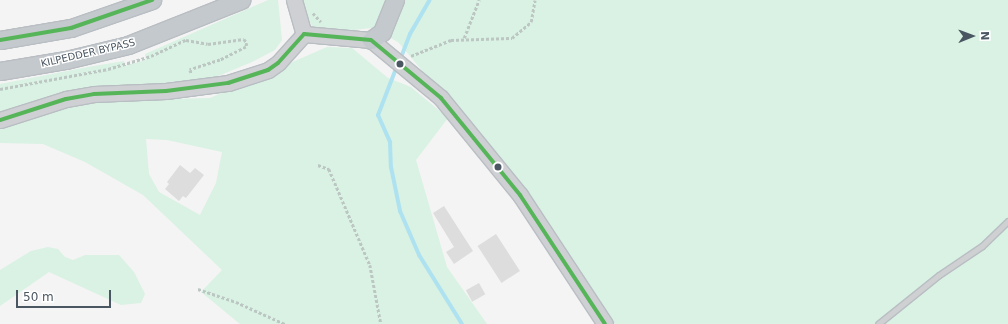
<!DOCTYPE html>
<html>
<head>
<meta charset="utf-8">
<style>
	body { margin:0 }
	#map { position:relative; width:1008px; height:324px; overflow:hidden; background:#f4f4f4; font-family:"DejaVu Sans",sans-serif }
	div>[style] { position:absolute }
	.green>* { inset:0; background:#d9f2e3 }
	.stream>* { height:4px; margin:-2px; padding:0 2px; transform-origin:2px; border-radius:2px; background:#aee2f0 }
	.building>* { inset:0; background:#ddddde; transform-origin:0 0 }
	.path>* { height:2.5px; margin-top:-1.25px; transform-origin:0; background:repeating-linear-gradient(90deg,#bcc7c4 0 3px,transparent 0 5px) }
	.roads { filter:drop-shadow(1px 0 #b9bec3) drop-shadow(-1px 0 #b9bec3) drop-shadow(0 1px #b9bec3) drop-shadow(0 -1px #b9bec3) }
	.service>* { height:5px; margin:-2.5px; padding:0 2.5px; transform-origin:2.5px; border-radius:2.5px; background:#ced0d2 }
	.secondary>* { height:15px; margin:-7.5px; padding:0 7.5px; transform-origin:7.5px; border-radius:7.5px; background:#ced0d4 }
	.trunk>* { height:17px; margin:-8.5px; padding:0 8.5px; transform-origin:8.5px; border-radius:8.5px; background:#c4c9cd }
	.bus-1>* { height:4px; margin:-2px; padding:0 2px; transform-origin:2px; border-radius:2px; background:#56b559 }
	.dots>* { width:11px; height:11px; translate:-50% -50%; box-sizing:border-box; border:2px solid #fff; border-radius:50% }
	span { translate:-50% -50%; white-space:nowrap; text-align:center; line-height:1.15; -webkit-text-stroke:3px #fff; paint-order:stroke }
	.street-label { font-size:10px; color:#4a5661 }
	.north { position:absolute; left:952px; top:16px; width:40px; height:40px; -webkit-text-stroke:3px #fff; paint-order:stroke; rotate:89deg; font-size:11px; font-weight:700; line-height:16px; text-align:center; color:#4a5661 }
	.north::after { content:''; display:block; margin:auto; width:14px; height:18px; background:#4a5661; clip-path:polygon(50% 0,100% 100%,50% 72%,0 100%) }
	.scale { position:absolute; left:16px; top:290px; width:95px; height:18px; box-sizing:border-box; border:2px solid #4a5661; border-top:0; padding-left:5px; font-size:12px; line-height:14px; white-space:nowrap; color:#4a5661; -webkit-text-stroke:3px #fff; paint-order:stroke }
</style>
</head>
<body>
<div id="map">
	<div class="green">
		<div style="clip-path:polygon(268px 0,278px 0,282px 40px,275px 50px,252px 62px,211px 79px,166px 85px,77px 89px,0 114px,0 84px,88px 67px,124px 61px,125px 66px,146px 60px,145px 54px)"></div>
		<div style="clip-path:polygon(299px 0,1008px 0,1008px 324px,615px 324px,542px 212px,398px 42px,371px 28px,344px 31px,313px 28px)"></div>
		<div style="clip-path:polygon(evenodd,327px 47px,352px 48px,388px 78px,411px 87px,448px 118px,416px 160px,447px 267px,487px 324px,240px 324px,201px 292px,222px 270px,143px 195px,85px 162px,43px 144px,0 143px,0 126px,96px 101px,210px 98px,327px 47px,146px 139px,167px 140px,222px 152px,216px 183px,200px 215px,159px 192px,149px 174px,146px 139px)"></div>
		<div style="clip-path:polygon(48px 247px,58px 249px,65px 257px,73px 260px,85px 255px,119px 255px,134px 272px,145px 294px,141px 303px,121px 305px,49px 272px,0 306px,0 270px,31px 251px)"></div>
	</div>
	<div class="stream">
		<div style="left:400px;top:60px;width:28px;rotate:-69deg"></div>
		<div style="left:410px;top:34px;width:39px;rotate:-60deg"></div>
		<div style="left:397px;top:66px;width:53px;rotate:111.2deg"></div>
		<div style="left:378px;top:115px;width:30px;rotate:66deg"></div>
		<div style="left:390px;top:142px;width:25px;rotate:88deg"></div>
		<div style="left:391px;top:167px;width:45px;rotate:78.4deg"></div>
		<div style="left:400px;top:211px;width:48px;rotate:66.6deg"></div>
		<div style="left:419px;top:255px;width:81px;rotate:58.1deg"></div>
	</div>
	<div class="building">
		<div style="clip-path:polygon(180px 165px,190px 173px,195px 168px,204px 175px,186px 198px,183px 196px,179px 201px,165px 189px,169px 184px,167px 182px)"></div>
		<div style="clip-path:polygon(444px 206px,473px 251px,454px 264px,446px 252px,454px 247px,433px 213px)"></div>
		<div style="left:496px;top:234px;width:44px;height:22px;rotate:57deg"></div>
		<div style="left:479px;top:283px;width:13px;height:15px;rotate:61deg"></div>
	</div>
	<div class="path">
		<div style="left:313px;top:13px;width:12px;rotate:48deg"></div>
		<div style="left:464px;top:38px;width:41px;rotate:-68.5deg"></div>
		<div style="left:411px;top:56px;width:43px;rotate:-21.8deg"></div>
		<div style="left:451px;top:40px;width:61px;rotate:-1.9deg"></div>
		<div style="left:512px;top:38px;width:25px;rotate:-40deg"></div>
		<div style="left:531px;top:22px;width:22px;rotate:-80deg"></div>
		<div style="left:0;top:89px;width:110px;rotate:-10.5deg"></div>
		<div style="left:108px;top:69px;width:45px;rotate:-16.8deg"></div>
		<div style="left:151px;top:56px;width:38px;rotate:-25deg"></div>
		<div style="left:186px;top:40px;width:22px;rotate:10deg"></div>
		<div style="left:208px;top:44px;width:36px;rotate:-8deg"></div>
		<div style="left:244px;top:39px;width:5px;rotate:53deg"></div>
		<div style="left:247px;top:43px;width:4px;rotate:104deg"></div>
		<div style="left:246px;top:47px;width:29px;rotate:153deg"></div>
		<div style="left:220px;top:60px;width:32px;rotate:162deg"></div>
		<div style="left:190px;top:70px;width:4px;rotate:63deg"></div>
		<div style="left:318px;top:165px;width:12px;rotate:20deg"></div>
		<div style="left:329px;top:169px;width:104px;rotate:66.9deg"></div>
		<div style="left:370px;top:265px;width:60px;rotate:79.4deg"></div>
		<div style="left:198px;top:289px;width:40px;rotate:18.9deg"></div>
		<div style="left:236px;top:302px;width:54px;rotate:24.2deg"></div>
	</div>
	<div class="roads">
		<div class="service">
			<div style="left:878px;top:324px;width:78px;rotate:-38.8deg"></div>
			<div style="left:939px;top:275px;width:52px;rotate:-34deg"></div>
			<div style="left:982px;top:246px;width:36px;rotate:-44deg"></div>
		</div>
		<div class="secondary">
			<div style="left:294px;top:0;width:35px;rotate:74deg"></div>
			<div style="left:304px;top:34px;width:67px;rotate:5.1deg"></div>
			<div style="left:371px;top:40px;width:91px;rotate:39.6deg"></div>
			<div style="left:441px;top:98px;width:125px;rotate:50.8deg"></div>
			<div style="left:520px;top:195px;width:154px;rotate:56.6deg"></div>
			<div style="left:0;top:120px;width:69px;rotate:-17.7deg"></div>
			<div style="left:66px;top:99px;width:28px;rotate:-10deg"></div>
			<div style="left:94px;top:94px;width:72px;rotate:-2.4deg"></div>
			<div style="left:166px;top:91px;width:63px;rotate:-7.4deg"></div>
			<div style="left:228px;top:83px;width:42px;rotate:-18deg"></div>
			<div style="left:268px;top:70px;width:12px;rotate:-35deg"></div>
			<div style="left:278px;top:63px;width:39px;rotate:-48deg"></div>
		</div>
		<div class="trunk">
			<div style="left:0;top:40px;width:72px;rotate:-9.6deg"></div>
			<div style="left:71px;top:28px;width:86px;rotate:-19.1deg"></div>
			<div style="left:371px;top:40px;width:14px;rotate:-36deg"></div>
			<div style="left:382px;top:32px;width:35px;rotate:-68deg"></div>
			<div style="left:0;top:71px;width:67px;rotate:-9.5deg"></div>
			<div style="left:66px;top:60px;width:64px;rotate:-13.6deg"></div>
			<div style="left:128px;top:45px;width:122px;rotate:-21.7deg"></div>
		</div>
	</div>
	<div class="bus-1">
		<div style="left:304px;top:34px;width:67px;rotate:5.1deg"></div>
		<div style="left:371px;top:40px;width:91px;rotate:39.6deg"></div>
		<div style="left:441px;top:98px;width:125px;rotate:50.8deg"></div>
		<div style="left:520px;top:195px;width:154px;rotate:56.6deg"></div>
		<div style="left:0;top:40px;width:72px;rotate:-9.6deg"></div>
		<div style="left:71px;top:28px;width:86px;rotate:-19.1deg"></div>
		<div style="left:0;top:120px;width:69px;rotate:-17.7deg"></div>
		<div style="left:66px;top:99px;width:28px;rotate:-10deg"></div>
		<div style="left:94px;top:94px;width:72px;rotate:-2.4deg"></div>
		<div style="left:166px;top:91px;width:63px;rotate:-7.4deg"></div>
		<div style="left:228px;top:83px;width:42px;rotate:-18deg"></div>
		<div style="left:268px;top:70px;width:12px;rotate:-35deg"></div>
		<div style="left:278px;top:63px;width:39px;rotate:-48deg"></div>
	</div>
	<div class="dots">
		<div style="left:400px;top:64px;background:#4a5661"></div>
		<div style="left:498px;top:167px;background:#4a5661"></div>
	</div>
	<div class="street-label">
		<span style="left:88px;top:53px;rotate:-13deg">KILPEDDER BYPASS</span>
	</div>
	<div class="north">N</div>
	<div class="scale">50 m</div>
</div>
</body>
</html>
